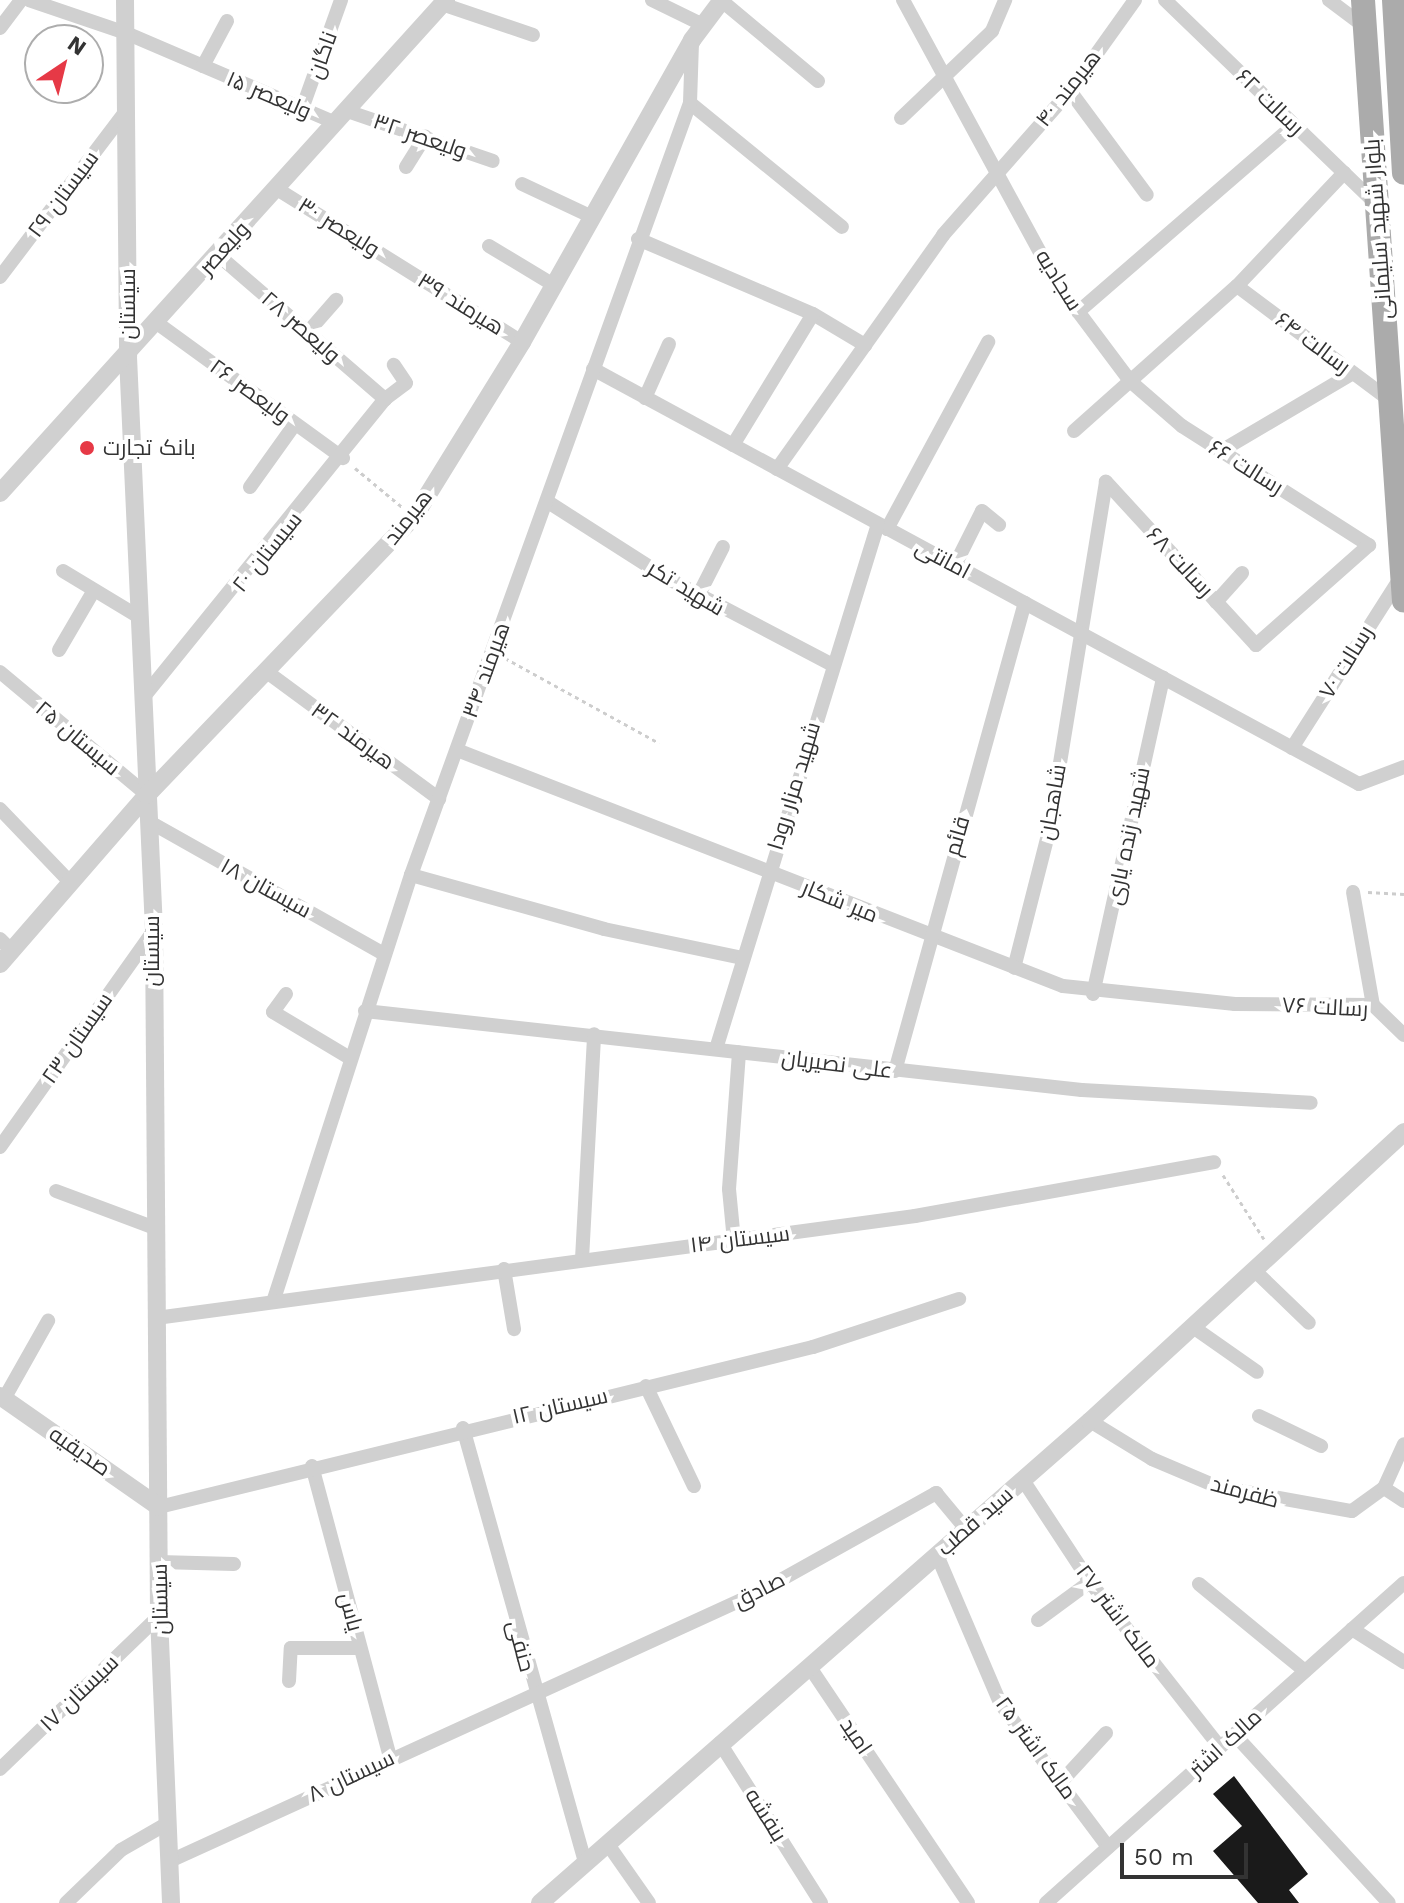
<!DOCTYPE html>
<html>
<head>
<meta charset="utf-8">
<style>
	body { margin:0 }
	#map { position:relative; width:1404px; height:1903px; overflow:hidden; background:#fff; font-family:"Work Sans",Cairo,sans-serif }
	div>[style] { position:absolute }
	.building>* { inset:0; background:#1a1a1a }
	.path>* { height:3px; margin-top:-1.5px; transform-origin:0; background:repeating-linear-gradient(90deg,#cdcdcd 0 4px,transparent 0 8px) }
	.minor>* { height:14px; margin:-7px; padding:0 7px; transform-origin:7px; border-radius:7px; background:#d0d0d0 }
	.tertiary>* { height:18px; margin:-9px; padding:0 9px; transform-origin:9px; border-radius:9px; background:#d0d0d0 }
	.primary>* { height:24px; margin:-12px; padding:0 12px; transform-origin:12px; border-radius:12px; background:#ababab }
	.dots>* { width:22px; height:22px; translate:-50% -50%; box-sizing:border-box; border:4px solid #fff; border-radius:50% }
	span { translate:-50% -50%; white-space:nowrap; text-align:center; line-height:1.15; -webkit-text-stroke:8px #fff; paint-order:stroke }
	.street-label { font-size:22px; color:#333 }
	.poi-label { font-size:22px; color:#333 }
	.left { translate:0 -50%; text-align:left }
	.north { position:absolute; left:24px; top:24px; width:80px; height:80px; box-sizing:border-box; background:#fff; border:2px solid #adadad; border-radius:50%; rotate:35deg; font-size:22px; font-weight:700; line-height:32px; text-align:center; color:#333 }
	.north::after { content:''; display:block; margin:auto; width:28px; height:36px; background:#e63946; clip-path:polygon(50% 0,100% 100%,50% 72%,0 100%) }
	.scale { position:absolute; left:1120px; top:1843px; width:128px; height:36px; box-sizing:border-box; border:4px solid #333; border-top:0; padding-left:10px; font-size:24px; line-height:28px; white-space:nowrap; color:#333; -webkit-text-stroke:6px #fff; paint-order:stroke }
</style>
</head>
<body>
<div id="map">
	<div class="building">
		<div style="clip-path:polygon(1234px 1776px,1308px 1874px,1289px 1890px,1299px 1903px,1258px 1903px,1213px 1851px,1242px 1826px,1213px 1794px)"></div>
	</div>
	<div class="path">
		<div style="left:355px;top:468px;width:61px;rotate:39.7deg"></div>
		<div style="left:505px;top:658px;width:176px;rotate:28.9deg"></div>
		<div style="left:1368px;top:892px;width:36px;rotate:3deg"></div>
		<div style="left:1223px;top:1175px;width:76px;rotate:57.4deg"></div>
	</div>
	<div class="minor">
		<div style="left:29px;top:0;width:102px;rotate:18.8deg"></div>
		<div style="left:126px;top:33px;width:228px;rotate:23.2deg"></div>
		<div style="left:652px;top:0;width:57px;rotate:26.1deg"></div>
		<div style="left:903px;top:0;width:321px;rotate:61.5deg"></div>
		<div style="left:1056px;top:282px;width:124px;rotate:53.2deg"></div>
		<div style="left:1130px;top:381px;width:69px;rotate:40.9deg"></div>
		<div style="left:1182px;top:426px;width:222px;rotate:32.5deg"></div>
		<div style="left:1369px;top:545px;width:151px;rotate:138.5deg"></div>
		<div style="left:1256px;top:645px;width:222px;rotate:-132.6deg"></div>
		<div style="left:1106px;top:482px;width:354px;rotate:99.3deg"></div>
		<div style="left:1049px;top:831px;width:141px;rotate:104.3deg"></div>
		<div style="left:1165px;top:0;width:293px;rotate:44deg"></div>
		<div style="left:1329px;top:0;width:45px;rotate:36.9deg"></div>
		<div style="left:722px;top:1px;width:125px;rotate:39.8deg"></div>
		<div style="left:442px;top:4px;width:96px;rotate:18.8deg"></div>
		<div style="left:0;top:28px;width:35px;rotate:-53deg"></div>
		<div style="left:203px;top:66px;width:51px;rotate:-61.9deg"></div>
		<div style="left:1070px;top:91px;width:129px;rotate:53.5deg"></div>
		<div style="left:690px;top:103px;width:196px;rotate:39.2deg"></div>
		<div style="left:302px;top:109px;width:116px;rotate:-70.3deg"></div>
		<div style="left:347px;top:111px;width:154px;rotate:18.9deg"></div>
		<div style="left:901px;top:118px;width:126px;rotate:-43.7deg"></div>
		<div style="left:992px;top:31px;width:34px;rotate:-67deg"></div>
		<div style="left:406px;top:167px;width:36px;rotate:-58deg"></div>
		<div style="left:522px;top:184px;width:77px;rotate:25.2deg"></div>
		<div style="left:277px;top:189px;width:289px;rotate:32deg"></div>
		<div style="left:638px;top:239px;width:190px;rotate:23.2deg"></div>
		<div style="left:813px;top:314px;width:61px;rotate:30.8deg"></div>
		<div style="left:489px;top:246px;width:76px;rotate:31deg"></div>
		<div style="left:218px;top:255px;width:221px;rotate:40.8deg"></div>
		<div style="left:0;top:277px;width:208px;rotate:-52.8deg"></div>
		<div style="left:1237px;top:286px;width:189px;rotate:36.8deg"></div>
		<div style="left:1078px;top:312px;width:286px;rotate:-40.9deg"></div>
		<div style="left:157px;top:323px;width:230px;rotate:36deg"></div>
		<div style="left:308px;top:332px;width:43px;rotate:-48.8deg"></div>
		<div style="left:593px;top:369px;width:871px;rotate:28.45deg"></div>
		<div style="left:1359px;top:784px;width:48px;rotate:-20.7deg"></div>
		<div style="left:645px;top:398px;width:59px;rotate:-66deg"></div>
		<div style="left:1074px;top:431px;width:218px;rotate:-41.7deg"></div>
		<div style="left:1237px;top:286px;width:156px;rotate:-46.6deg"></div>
		<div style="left:733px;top:445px;width:153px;rotate:-58.6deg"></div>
		<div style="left:1221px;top:451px;width:153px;rotate:-30.6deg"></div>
		<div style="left:777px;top:469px;width:287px;rotate:-54.6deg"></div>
		<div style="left:943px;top:235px;width:192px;rotate:-48.6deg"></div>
		<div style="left:1070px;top:91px;width:112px;rotate:-54.5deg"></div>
		<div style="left:250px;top:487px;width:77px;rotate:-54.5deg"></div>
		<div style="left:548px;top:502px;width:141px;rotate:32.6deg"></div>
		<div style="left:667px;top:578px;width:185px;rotate:27.7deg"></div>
		<div style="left:887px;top:529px;width:213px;rotate:-61.6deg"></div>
		<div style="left:955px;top:565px;width:60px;rotate:-63.4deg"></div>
		<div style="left:982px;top:511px;width:22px;rotate:39deg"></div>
		<div style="left:63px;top:571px;width:89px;rotate:31.2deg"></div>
		<div style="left:698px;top:596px;width:55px;rotate:-63deg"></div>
		<div style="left:1216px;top:602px;width:39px;rotate:-48deg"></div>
		<div style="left:59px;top:650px;width:69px;rotate:-59.7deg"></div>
		<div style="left:0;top:672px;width:192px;rotate:39.9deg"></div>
		<div style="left:267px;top:672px;width:214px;rotate:36.4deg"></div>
		<div style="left:142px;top:699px;width:386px;rotate:-51deg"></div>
		<div style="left:385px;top:399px;width:26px;rotate:-37deg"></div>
		<div style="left:406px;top:383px;width:22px;rotate:-124deg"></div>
		<div style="left:1292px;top:748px;width:203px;rotate:-57.5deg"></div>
		<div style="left:457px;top:750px;width:650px;rotate:21.28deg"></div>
		<div style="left:1063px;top:986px;width:173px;rotate:6deg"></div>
		<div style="left:1235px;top:1004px;width:138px;rotate:0.4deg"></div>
		<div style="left:1373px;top:1005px;width:43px;rotate:44.1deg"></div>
		<div style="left:0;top:809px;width:103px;rotate:46.2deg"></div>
		<div style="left:148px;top:821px;width:271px;rotate:29.4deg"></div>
		<div style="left:411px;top:875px;width:200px;rotate:15.6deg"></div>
		<div style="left:604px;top:929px;width:142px;rotate:11.8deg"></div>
		<div style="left:1353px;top:892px;width:115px;rotate:80deg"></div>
		<div style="left:0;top:939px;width:17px;rotate:45deg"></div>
		<div style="left:286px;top:994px;width:22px;rotate:126deg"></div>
		<div style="left:273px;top:1012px;width:90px;rotate:30.9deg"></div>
		<div style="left:1093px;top:994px;width:324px;rotate:-77.5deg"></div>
		<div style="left:365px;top:1011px;width:721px;rotate:6.29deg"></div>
		<div style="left:1082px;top:1090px;width:229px;rotate:3.2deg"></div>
		<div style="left:716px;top:1049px;width:549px;rotate:-72.85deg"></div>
		<div style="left:895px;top:1071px;width:486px;rotate:-74.5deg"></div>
		<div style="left:0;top:1147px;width:266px;rotate:-54.6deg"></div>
		<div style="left:56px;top:1191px;width:106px;rotate:20.5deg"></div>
		<div style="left:734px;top:1241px;width:52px;rotate:-95.5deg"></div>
		<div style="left:729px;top:1189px;width:137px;rotate:-85.8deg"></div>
		<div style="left:582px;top:1259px;width:225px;rotate:-86.9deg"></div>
		<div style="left:504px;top:1269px;width:61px;rotate:80.5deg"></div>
		<div style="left:1254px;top:1270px;width:76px;rotate:43.9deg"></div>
		<div style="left:274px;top:1299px;width:446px;rotate:-72.1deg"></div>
		<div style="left:411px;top:875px;width:821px;rotate:-70.13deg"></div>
		<div style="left:690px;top:103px;width:61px;rotate:-88.1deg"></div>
		<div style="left:156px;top:1318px;width:766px;rotate:-7.65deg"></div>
		<div style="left:915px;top:1216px;width:304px;rotate:-10.2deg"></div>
		<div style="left:1193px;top:1327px;width:78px;rotate:35.1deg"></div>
		<div style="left:646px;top:1386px;width:111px;rotate:64.4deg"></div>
		<div style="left:4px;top:1399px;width:90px;rotate:-60.6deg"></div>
		<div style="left:1259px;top:1416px;width:69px;rotate:25.8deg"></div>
		<div style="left:1090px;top:1421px;width:73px;rotate:31.5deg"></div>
		<div style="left:1152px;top:1459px;width:72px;rotate:23deg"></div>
		<div style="left:1218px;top:1487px;width:136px;rotate:10.2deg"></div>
		<div style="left:1352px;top:1511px;width:39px;rotate:-36deg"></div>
		<div style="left:1384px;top:1488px;width:24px;rotate:33deg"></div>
		<div style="left:463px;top:1428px;width:452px;rotate:74.3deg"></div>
		<div style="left:312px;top:1466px;width:302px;rotate:75deg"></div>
		<div style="left:1023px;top:1480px;width:122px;rotate:56.7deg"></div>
		<div style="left:1090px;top:1582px;width:210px;rotate:51.8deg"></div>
		<div style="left:1384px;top:1488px;width:48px;rotate:-65.6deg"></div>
		<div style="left:159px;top:1507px;width:673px;rotate:-13.75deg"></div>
		<div style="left:813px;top:1347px;width:154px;rotate:-18.2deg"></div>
		<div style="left:937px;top:1555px;width:161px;rotate:66.9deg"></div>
		<div style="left:1000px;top:1703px;width:180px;rotate:53.1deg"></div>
		<div style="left:159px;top:1562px;width:75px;rotate:1.5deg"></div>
		<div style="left:1199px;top:1584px;width:137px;rotate:39.4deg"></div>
		<div style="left:1038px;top:1620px;width:64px;rotate:-36.2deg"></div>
		<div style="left:1352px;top:1629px;width:62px;rotate:32.4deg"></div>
		<div style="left:809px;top:1666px;width:285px;rotate:56.1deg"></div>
		<div style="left:289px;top:1681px;width:33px;rotate:-87deg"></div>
		<div style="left:291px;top:1648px;width:69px"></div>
		<div style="left:1234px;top:1734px;width:229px;rotate:47.5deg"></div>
		<div style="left:720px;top:1743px;width:189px;rotate:57.7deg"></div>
		<div style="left:0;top:1769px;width:221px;rotate:-43.9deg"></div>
		<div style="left:1060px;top:1783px;width:68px;rotate:-47.4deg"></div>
		<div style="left:607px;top:1843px;width:73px;rotate:55deg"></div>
		<div style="left:170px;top:1861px;width:650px;rotate:-24.55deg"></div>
		<div style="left:761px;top:1591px;width:201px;rotate:-29.2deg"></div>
		<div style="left:936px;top:1493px;width:47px;rotate:50.2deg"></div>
		<div style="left:66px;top:1903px;width:76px;rotate:-43.9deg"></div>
		<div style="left:121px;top:1850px;width:54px;rotate:-29.9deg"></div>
		<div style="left:1046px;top:1903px;width:480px;rotate:-41.8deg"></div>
	</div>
	<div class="tertiary">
		<div style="left:125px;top:0;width:357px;rotate:89.5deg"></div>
		<div style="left:128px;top:357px;width:574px;rotate:87.4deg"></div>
		<div style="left:154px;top:930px;width:686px;rotate:89.58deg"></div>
		<div style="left:159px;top:1616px;width:287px;rotate:87.6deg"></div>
		<div style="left:0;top:493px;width:665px;rotate:-47.87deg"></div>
		<div style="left:0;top:964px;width:224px;rotate:-49deg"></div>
		<div style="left:147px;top:795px;width:385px;rotate:-46.2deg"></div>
		<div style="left:414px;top:517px;width:206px;rotate:-58.3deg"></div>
		<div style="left:522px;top:342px;width:347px;rotate:-60.6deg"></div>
		<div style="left:692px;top:40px;width:50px;rotate:-53.1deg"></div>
		<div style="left:0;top:1396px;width:194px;rotate:34.9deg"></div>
		<div style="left:540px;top:1903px;width:731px;rotate:-41.23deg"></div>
		<div style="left:1090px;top:1421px;width:427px;rotate:-42.6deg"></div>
	</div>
	<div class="primary">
		<div style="left:1363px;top:0;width:602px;rotate:86.1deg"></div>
		<div style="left:1394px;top:0;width:173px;rotate:86.7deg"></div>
	</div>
	<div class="dots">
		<div style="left:87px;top:448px;background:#e63946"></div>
	</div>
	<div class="street-label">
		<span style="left:322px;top:55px;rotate:-70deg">ناگان</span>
		<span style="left:1068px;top:88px;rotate:-52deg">هیرمند ۴۰</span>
		<span style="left:269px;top:95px;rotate:23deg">ولیعصر ۱۵</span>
		<span style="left:1270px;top:102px;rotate:44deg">رسالت ۶۲</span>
		<span style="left:420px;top:136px;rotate:19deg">ولیعصر ۳۲</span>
		<span style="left:63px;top:194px;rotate:-53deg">سیستان ۲۹</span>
		<span style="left:339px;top:227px;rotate:32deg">ولیعصر ۳۰</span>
		<span style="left:1378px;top:229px;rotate:-94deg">بلوار شهید سلیمانی</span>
		<span style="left:224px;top:248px;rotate:-48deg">ولیعصر</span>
		<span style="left:1059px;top:280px;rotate:58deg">سجادیه</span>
		<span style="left:128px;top:304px;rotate:-90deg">سیستان</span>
		<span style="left:461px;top:304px;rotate:32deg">هیرمند ۳۹</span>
		<span style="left:301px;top:327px;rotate:41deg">ولیعصر ۲۸</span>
		<span style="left:1313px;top:343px;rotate:37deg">رسالت ۶۴</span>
		<span style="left:250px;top:391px;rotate:36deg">ولیعصر ۲۶</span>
		<span style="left:1246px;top:467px;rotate:32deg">رسالت ۶۶</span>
		<span style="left:408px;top:517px;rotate:-52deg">هیرمند</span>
		<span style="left:267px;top:552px;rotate:-51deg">سیستان ۲۰</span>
		<span style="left:943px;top:559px;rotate:28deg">امانتی</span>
		<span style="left:1180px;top:562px;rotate:47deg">رسالت ۶۸</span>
		<span style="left:686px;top:588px;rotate:31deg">شهید تکر</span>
		<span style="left:1346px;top:662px;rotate:-58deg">رسالت ۷۰</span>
		<span style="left:486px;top:670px;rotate:-70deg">هیرمند ۳۴</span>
		<span style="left:353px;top:736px;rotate:36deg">هیرمند ۳۲</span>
		<span style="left:78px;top:738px;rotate:40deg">سیستان ۲۵</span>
		<span style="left:794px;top:786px;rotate:-73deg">شهید مزار رودا</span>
		<span style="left:1052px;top:802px;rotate:-80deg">شاهجان</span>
		<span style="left:957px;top:836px;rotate:-74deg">قائم</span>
		<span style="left:1128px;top:836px;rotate:-78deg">شهید زنده یاری</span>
		<span style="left:266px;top:888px;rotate:29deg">سیستان ۱۸</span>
		<span style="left:840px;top:901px;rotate:22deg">میر شکار</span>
		<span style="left:152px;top:951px;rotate:-90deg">سیستان</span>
		<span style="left:1325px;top:1007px;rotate:3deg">رسالت ۷۶</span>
		<span style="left:77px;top:1038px;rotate:-55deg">سیستان ۲۳</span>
		<span style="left:837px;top:1064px;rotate:7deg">علی نصیریان</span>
		<span style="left:740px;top:1239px;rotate:-7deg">سیستان ۱۴</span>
		<span style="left:560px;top:1406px;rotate:-13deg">سیستان ۱۲</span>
		<span style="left:80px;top:1451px;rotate:35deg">صدیقیه</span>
		<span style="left:1245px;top:1492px;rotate:15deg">ظفرمند</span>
		<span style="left:975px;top:1521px;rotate:-41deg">سید قطب</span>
		<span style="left:759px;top:1590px;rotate:-27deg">صادق</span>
		<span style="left:160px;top:1599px;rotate:-91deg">سیستان</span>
		<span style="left:351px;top:1612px;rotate:75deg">یاس</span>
		<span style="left:1118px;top:1616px;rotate:53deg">مالک اشتر ۲۷</span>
		<span style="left:521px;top:1646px;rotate:75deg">حنفی</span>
		<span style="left:79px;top:1693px;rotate:-44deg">سیستان ۱۷</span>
		<span style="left:856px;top:1736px;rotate:56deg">امید</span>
		<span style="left:1225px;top:1743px;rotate:-42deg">مالک اشتر</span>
		<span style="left:1036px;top:1748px;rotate:54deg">مالک اشتر ۲۵</span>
		<span style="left:351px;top:1776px;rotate:-25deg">سیستان ۸</span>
		<span style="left:766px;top:1815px;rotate:58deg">بنفشه</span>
	</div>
	<div class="poi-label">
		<span class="left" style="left:103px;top:448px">بانک تجارت</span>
	</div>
	<div class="north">N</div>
	<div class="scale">50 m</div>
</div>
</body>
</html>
